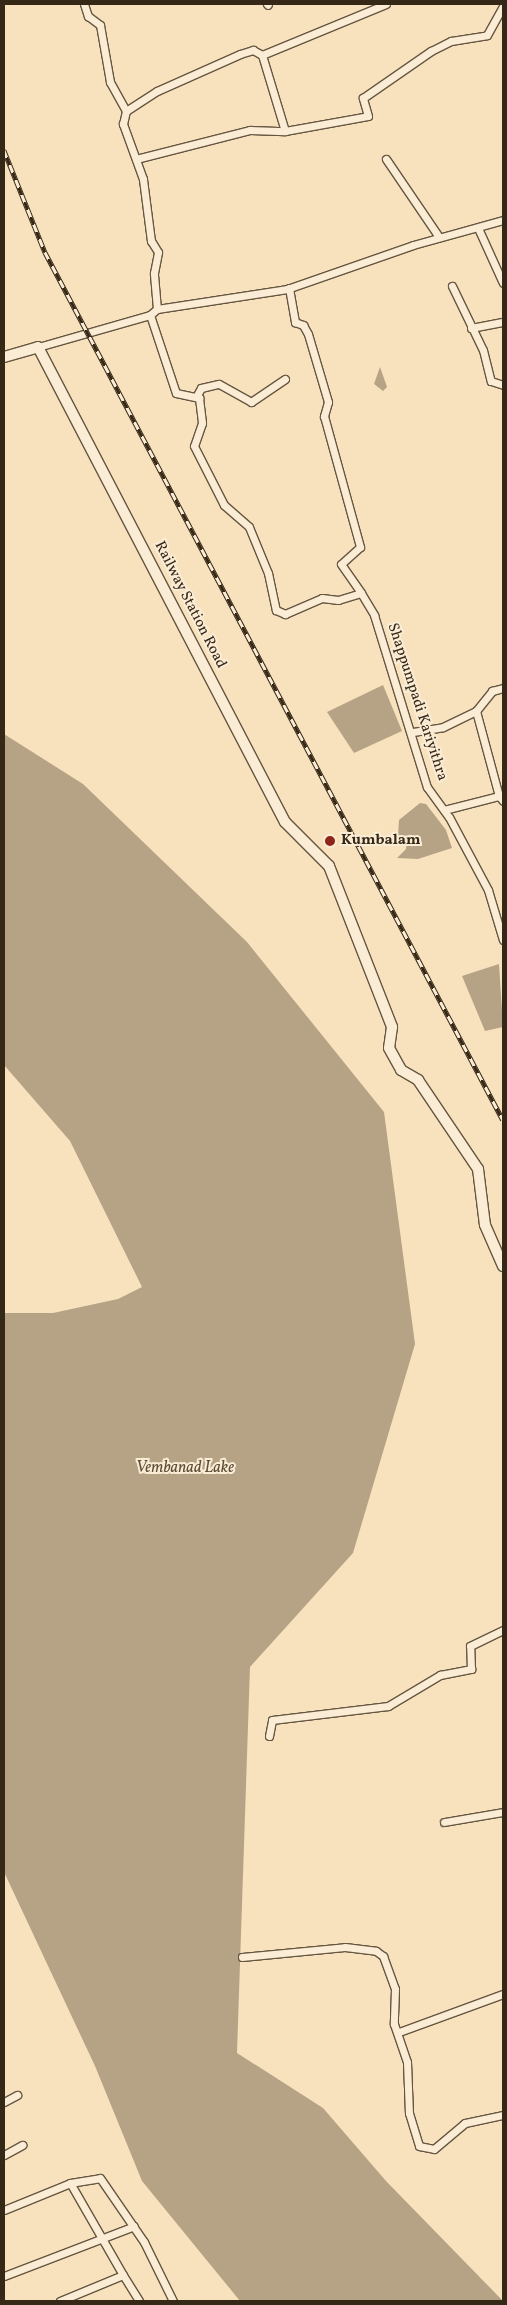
<!DOCTYPE html>
<html>
<head>
<meta charset="utf-8">
<style>
	body { margin:0 }
	#map { position:relative; width:507px; height:2305px; overflow:hidden; background:#f8e2be; font-family:Vollkorn,serif }
	div>[style] { position:absolute }
	.water>* { inset:0; background:#b6a385 }
	.roads { filter:drop-shadow(1px 0 #665640) drop-shadow(-1px 0 #665640) drop-shadow(0 1px #665640) drop-shadow(0 -1px #665640) }
	.street>* { height:7px; margin:-3.5px; padding:0 3.5px; transform-origin:3.5px; border-radius:3.5px; background:#faecd5 }
	.secondary>* { height:10px; margin:-5px; padding:0 5px; transform-origin:5px; border-radius:5px; background:#faecd5 }
	.rail>* { height:4.5px; margin-top:-2.25px; transform-origin:0; background:repeating-linear-gradient(90deg,#faecd5 0 8px,#352816 0 16px); box-sizing:border-box; border-block:1px solid #352816 }
	.dots>* { width:14px; height:14px; translate:-50% -50%; box-sizing:border-box; border:2px solid #faecd5; border-radius:50% }
	span { translate:-50% -50%; white-space:nowrap; text-align:center; line-height:1.15; -webkit-text-stroke:4px #faecd5; paint-order:stroke }
	.street-label { font-size:15px; color:#352816 }
	.poi-label { font-size:15px; color:#352816; font-weight:700 }
	.left { translate:0 -50%; text-align:left }
	.water-label { font-size:16px; color:#5c4d37; font-style:italic }
	.frame { position:absolute; inset:0; border:5px solid #352816; pointer-events:none }
</style>
</head>
<body>
<div id="map">
	<div class="water">
		<div style="clip-path:polygon(380px 367px,387px 387px,383px 391px,374px 384px)"></div>
		<div style="clip-path:polygon(383px 685px,402px 731px,354px 753px,327px 712px)"></div>
		<div style="clip-path:polygon(4px 734px,83px 784px,247px 942px,384px 1112px,415px 1344px,353px 1553px,250px 1667px,237px 2053px,323px 2108px,386px 2181px,503px 2301px,240px 2301px,142px 2181px,95px 2066px,4px 1872px,4px 1313px,53px 1313px,118px 1299px,142px 1287px,70px 1141px,4px 1065px)"></div>
		<div style="clip-path:polygon(420px 803px,426px 804px,446px 830px,452px 848px,418px 859px,397px 858px,406px 849px,407px 837px,398px 835px,399px 820px)"></div>
		<div style="clip-path:polygon(499px 964px,503px 1027px,485px 1031px,462px 976px)"></div>
	</div>
	<div class="roads">
		<div class="street">
			<div style="left:84px;top:4px;width:13px;rotate:72deg"></div>
			<div style="left:88px;top:16px;width:15px;rotate:37deg"></div>
			<div style="left:100px;top:25px;width:58px;rotate:80deg"></div>
			<div style="left:110px;top:82px;width:33px;rotate:61deg"></div>
			<div style="left:267px;top:4px;width:1px;rotate:45deg"></div>
			<div style="left:262px;top:55px;width:79px;rotate:73.2deg"></div>
			<div style="left:136px;top:159px;width:118px;rotate:-14.3deg"></div>
			<div style="left:250px;top:130px;width:35px;rotate:2deg"></div>
			<div style="left:285px;top:131px;width:84px;rotate:-10.2deg"></div>
			<div style="left:368px;top:116px;width:19px;rotate:-106deg"></div>
			<div style="left:363px;top:98px;width:83px;rotate:-34.7deg"></div>
			<div style="left:431px;top:51px;width:22px;rotate:-27deg"></div>
			<div style="left:451px;top:41px;width:36px;rotate:-9deg"></div>
			<div style="left:487px;top:35px;width:33px;rotate:-61deg"></div>
			<div style="left:386px;top:159px;width:94px;rotate:55.8deg"></div>
			<div style="left:478px;top:228px;width:60px;rotate:65.6deg"></div>
			<div style="left:452px;top:286px;width:71px;rotate:64.2deg"></div>
			<div style="left:483px;top:350px;width:32px;rotate:76deg"></div>
			<div style="left:491px;top:381px;width:13px;rotate:18deg"></div>
			<div style="left:289px;top:288px;width:35px;rotate:80deg"></div>
			<div style="left:295px;top:322px;width:9px;rotate:21deg"></div>
			<div style="left:303px;top:325px;width:10px;rotate:61deg"></div>
			<div style="left:308px;top:334px;width:71px;rotate:73.6deg"></div>
			<div style="left:328px;top:402px;width:15px;rotate:106deg"></div>
			<div style="left:324px;top:416px;width:136px;rotate:74.6deg"></div>
			<div style="left:360px;top:547px;width:25px;rotate:138deg"></div>
			<div style="left:341px;top:564px;width:35px;rotate:55deg"></div>
			<div style="left:157px;top:309px;width:36px;rotate:-95deg"></div>
			<div style="left:154px;top:273px;width:21px;rotate:-79deg"></div>
			<div style="left:158px;top:252px;width:13px;rotate:-122deg"></div>
			<div style="left:151px;top:241px;width:63px;rotate:-97.4deg"></div>
			<div style="left:143px;top:179px;width:59px;rotate:-110deg"></div>
			<div style="left:123px;top:124px;width:13px;rotate:-77deg"></div>
			<div style="left:126px;top:111px;width:37px;rotate:-33deg"></div>
			<div style="left:157px;top:91px;width:91px;rotate:-24deg"></div>
			<div style="left:240px;top:54px;width:14px;rotate:-17deg"></div>
			<div style="left:253px;top:50px;width:10px;rotate:29deg"></div>
			<div style="left:262px;top:55px;width:134px;rotate:-22.4deg"></div>
			<div style="left:150px;top:315px;width:82px;rotate:71.6deg"></div>
			<div style="left:176px;top:393px;width:24px;rotate:12deg"></div>
			<div style="left:199px;top:398px;width:25px;rotate:83deg"></div>
			<div style="left:202px;top:423px;width:24px;rotate:109deg"></div>
			<div style="left:194px;top:446px;width:66px;rotate:63deg"></div>
			<div style="left:224px;top:505px;width:33px;rotate:41deg"></div>
			<div style="left:249px;top:527px;width:50px;rotate:67.6deg"></div>
			<div style="left:268px;top:573px;width:38px;rotate:78deg"></div>
			<div style="left:276px;top:610px;width:10px;rotate:24deg"></div>
			<div style="left:285px;top:614px;width:40px;rotate:-23.4deg"></div>
			<div style="left:322px;top:598px;width:16px;rotate:7deg"></div>
			<div style="left:338px;top:600px;width:24px;rotate:-17deg"></div>
			<div style="left:361px;top:593px;width:26px;rotate:59deg"></div>
			<div style="left:374px;top:615px;width:180px;rotate:72.9deg"></div>
			<div style="left:427px;top:787px;width:37px;rotate:54deg"></div>
			<div style="left:449px;top:817px;width:83px;rotate:61.9deg"></div>
			<div style="left:488px;top:890px;width:52px;rotate:73.3deg"></div>
			<div style="left:471px;top:328px;width:33px;rotate:-11deg"></div>
			<div style="left:38px;top:347px;width:116px;rotate:-15.9deg"></div>
			<div style="left:150px;top:315px;width:9px;rotate:-41deg"></div>
			<div style="left:157px;top:309px;width:132px;rotate:-8.7deg"></div>
			<div style="left:287px;top:289px;width:133px;rotate:-19.2deg"></div>
			<div style="left:413px;top:245px;width:93px;rotate:-15.5deg"></div>
			<div style="left:196px;top:397px;width:10px;rotate:-61deg"></div>
			<div style="left:201px;top:388px;width:18px;rotate:-13deg"></div>
			<div style="left:219px;top:384px;width:37px;rotate:29deg"></div>
			<div style="left:251px;top:402px;width:41px;rotate:-34.1deg"></div>
			<div style="left:476px;top:711px;width:88px;rotate:74.9deg"></div>
			<div style="left:499px;top:796px;width:4px;rotate:-14deg"></div>
			<div style="left:413px;top:732px;width:30px;rotate:-9deg"></div>
			<div style="left:443px;top:727px;width:37px;rotate:-26deg"></div>
			<div style="left:476px;top:711px;width:26px;rotate:-51deg"></div>
			<div style="left:492px;top:691px;width:11px;rotate:-15deg"></div>
			<div style="left:444px;top:810px;width:57px;rotate:-14.3deg"></div>
			<div style="left:499px;top:796px;width:6px;rotate:51deg"></div>
			<div style="left:269px;top:1736px;width:16px;rotate:-79deg"></div>
			<div style="left:272px;top:1720px;width:117px;rotate:-6.9deg"></div>
			<div style="left:388px;top:1706px;width:61px;rotate:-30.8deg"></div>
			<div style="left:440px;top:1675px;width:32px;rotate:-11deg"></div>
			<div style="left:471px;top:1669px;width:23px;rotate:-92deg"></div>
			<div style="left:470px;top:1646px;width:37px;rotate:-26deg"></div>
			<div style="left:444px;top:1822px;width:60px;rotate:-9.6deg"></div>
			<div style="left:242px;top:1957px;width:103px;rotate:-5.5deg"></div>
			<div style="left:345px;top:1947px;width:31px;rotate:7deg"></div>
			<div style="left:376px;top:1951px;width:9px;rotate:36deg"></div>
			<div style="left:383px;top:1956px;width:35px;rotate:70deg"></div>
			<div style="left:395px;top:1989px;width:35px;rotate:92deg"></div>
			<div style="left:394px;top:2024px;width:40px;rotate:71.1deg"></div>
			<div style="left:407px;top:2062px;width:51px;rotate:87.8deg"></div>
			<div style="left:409px;top:2113px;width:34px;rotate:73deg"></div>
			<div style="left:419px;top:2146px;width:15px;rotate:11deg"></div>
			<div style="left:434px;top:2149px;width:40px;rotate:-40deg"></div>
			<div style="left:465px;top:2123px;width:39px;rotate:-12deg"></div>
			<div style="left:399px;top:2032px;width:111px;rotate:-20.1deg"></div>
			<div style="left:4px;top:2102px;width:15px;rotate:-28deg"></div>
			<div style="left:4px;top:2155px;width:21px;rotate:-29deg"></div>
			<div style="left:4px;top:2210px;width:71px;rotate:-22.2deg"></div>
			<div style="left:70px;top:2183px;width:30px;rotate:-9deg"></div>
			<div style="left:100px;top:2178px;width:78px;rotate:55.5deg"></div>
			<div style="left:144px;top:2242px;width:66px;rotate:63.8deg"></div>
			<div style="left:123px;top:2275px;width:31px;rotate:58deg"></div>
			<div style="left:4px;top:2276px;width:139px;rotate:-21deg"></div>
			<div style="left:60px;top:2301px;width:68px;rotate:-22.4deg"></div>
			<div style="left:123px;top:2275px;width:106px;rotate:-119.9deg"></div>
		</div>
		<div class="secondary">
			<div style="left:4px;top:357px;width:35px;rotate:-16deg"></div>
			<div style="left:38px;top:347px;width:535px;rotate:62.53deg"></div>
			<div style="left:285px;top:822px;width:62px;rotate:45deg"></div>
			<div style="left:329px;top:866px;width:173px;rotate:68.6deg"></div>
			<div style="left:392px;top:1027px;width:21px;rotate:98deg"></div>
			<div style="left:389px;top:1048px;width:25px;rotate:61deg"></div>
			<div style="left:401px;top:1070px;width:20px;rotate:30deg"></div>
			<div style="left:418px;top:1080px;width:107px;rotate:56deg"></div>
			<div style="left:478px;top:1169px;width:56px;rotate:82.9deg"></div>
			<div style="left:485px;top:1225px;width:45px;rotate:66.3deg"></div>
		</div>
	</div>
	<div class="rail">
		<div style="left:4px;top:150px;width:110px;rotate:68.1deg"></div>
		<div style="left:45px;top:252px;width:981px;rotate:62.18deg"></div>
	</div>
	<div class="dots">
		<div style="left:330px;top:841px;background:#8f2418"></div>
	</div>
	<div class="street-label">
		<span style="left:190px;top:605px;rotate:63deg">Railway Station Road</span>
		<span style="left:417px;top:702px;rotate:72deg">Shappumpadi Kariyithra</span>
	</div>
	<div class="poi-label">
		<span class="left" style="left:341px;top:841px">Kumbalam</span>
	</div>
	<div class="water-label">
		<span style="left:185px;top:1468px">Vembanad Lake</span>
	</div>
	<div class="frame"></div>
</div>
</body>
</html>
